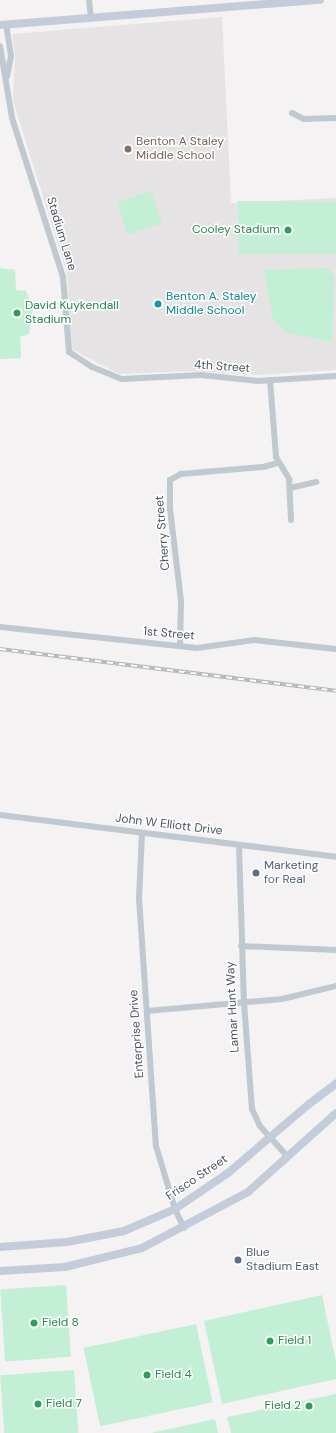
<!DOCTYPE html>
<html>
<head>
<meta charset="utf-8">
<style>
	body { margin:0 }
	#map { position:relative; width:336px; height:1433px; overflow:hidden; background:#f4f2f2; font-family:"DM Sans",sans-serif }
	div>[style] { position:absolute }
	.education>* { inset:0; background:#e5e3e4 }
	.green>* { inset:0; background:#c3efd6; transform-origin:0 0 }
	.street>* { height:6px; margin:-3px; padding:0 3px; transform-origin:3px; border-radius:3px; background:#c0c8d0 }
	.secondary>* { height:8px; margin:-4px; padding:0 4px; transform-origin:4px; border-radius:4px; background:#c3ccd8 }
	.rail>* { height:3.5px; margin-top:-1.75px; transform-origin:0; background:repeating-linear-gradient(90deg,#fff 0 6px,#b4b7bc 0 12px); box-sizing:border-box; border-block:1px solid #b4b7bc }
	.dots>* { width:11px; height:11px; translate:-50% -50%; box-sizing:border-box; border:2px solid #fff; border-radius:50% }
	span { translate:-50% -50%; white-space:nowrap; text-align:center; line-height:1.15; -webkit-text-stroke:3px #fff; paint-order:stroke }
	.education-label { font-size:12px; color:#785e54 }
	.left { translate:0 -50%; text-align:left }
	.leisure-label { font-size:12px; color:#27864d }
	.right { translate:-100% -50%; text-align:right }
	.street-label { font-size:12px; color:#4a545f }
	.culture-label { font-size:12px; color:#0d838f }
	.service-label { font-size:12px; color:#4e5e75 }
</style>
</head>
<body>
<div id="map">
	<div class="education">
		<div style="clip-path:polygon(222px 17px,231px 203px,336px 198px,336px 370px,259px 375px,191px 371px,119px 374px,71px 349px,67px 273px,13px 101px,15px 56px,12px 34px)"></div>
	</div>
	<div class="green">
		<div style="left:151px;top:191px;width:34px;height:36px;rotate:71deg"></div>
		<div style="left:336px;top:201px;width:53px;height:98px;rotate:90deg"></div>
		<div style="clip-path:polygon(0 268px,15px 270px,16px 290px,26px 291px,33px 309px,29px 334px,20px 337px,21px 358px,0 359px)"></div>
		<div style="clip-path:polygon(328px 268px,334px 277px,332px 341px,286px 333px,273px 319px,264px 270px)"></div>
		<div style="left:66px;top:1285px;width:72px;height:66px;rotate:86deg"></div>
		<div style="clip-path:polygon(322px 1295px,336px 1362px,336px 1379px,222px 1404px,204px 1321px)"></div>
		<div style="left:196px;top:1324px;width:80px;height:115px;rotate:78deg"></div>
		<div style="left:74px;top:1370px;width:63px;height:74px;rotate:86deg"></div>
		<div style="clip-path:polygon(336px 1394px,336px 1433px,231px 1433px,227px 1417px)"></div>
		<div style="clip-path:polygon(215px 1419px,218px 1433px,151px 1433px)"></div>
	</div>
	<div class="street">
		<div style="left:89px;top:0;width:18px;rotate:84deg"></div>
		<div style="left:6px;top:24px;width:32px;rotate:81deg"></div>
		<div style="left:11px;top:56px;width:21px;rotate:101deg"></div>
		<div style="left:0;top:46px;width:73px;rotate:80.5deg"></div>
		<div style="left:12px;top:118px;width:167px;rotate:72.2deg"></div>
		<div style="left:63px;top:277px;width:75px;rotate:85.4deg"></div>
		<div style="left:69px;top:352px;width:27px;rotate:33deg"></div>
		<div style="left:92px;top:367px;width:32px;rotate:22deg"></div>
		<div style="left:122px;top:379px;width:79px;rotate:-2.9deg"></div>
		<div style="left:201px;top:375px;width:57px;rotate:6deg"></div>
		<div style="left:258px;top:381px;width:78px;rotate:-3.7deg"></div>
		<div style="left:292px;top:113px;width:13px;rotate:27deg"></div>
		<div style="left:304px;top:119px;width:32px;rotate:-2deg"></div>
		<div style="left:270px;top:380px;width:77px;rotate:85.5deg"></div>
		<div style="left:276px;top:457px;width:26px;rotate:59deg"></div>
		<div style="left:289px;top:479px;width:41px;rotate:87.2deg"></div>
		<div style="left:290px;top:488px;width:27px;rotate:-13deg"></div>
		<div style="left:0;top:627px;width:198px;rotate:6.1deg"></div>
		<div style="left:197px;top:648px;width:58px;rotate:-8deg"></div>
		<div style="left:254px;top:640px;width:82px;rotate:6.3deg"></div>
		<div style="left:180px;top:646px;width:45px;rotate:-88.7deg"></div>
		<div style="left:181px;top:601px;width:93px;rotate:-96.8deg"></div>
		<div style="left:170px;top:509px;width:29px;rotate:-90deg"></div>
		<div style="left:170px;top:480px;width:13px;rotate:-29deg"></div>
		<div style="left:181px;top:474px;width:82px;rotate:-4.9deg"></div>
		<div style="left:263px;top:467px;width:16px;rotate:-15deg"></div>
		<div style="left:0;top:815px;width:339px;rotate:7.1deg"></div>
		<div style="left:142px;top:833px;width:65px;rotate:92.6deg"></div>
		<div style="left:139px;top:898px;width:249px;rotate:86.1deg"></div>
		<div style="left:156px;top:1146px;width:66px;rotate:73.2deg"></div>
		<div style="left:175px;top:1209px;width:21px;rotate:65deg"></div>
		<div style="left:239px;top:845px;width:158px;rotate:88.2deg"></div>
		<div style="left:244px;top:1003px;width:106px;rotate:85.7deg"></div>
		<div style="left:252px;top:1109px;width:19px;rotate:65deg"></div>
		<div style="left:260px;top:1126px;width:40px;rotate:48deg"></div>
		<div style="left:241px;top:946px;width:95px;rotate:2.4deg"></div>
		<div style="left:147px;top:1011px;width:136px;rotate:-5.1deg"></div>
		<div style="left:282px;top:999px;width:56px;rotate:-13.5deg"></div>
	</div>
	<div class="secondary">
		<div style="left:0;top:25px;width:321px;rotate:-4.5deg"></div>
		<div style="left:0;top:1247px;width:67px;rotate:-4.3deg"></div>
		<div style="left:67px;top:1242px;width:58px;rotate:-10.9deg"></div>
		<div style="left:124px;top:1231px;width:56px;rotate:-23.3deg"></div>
		<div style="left:175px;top:1209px;width:64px;rotate:-34.2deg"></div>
		<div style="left:228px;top:1173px;width:106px;rotate:-40.4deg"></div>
		<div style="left:309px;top:1104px;width:34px;rotate:-37deg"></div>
		<div style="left:0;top:1271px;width:65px;rotate:-3.5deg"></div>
		<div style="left:65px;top:1267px;width:79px;rotate:-13.9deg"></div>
		<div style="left:142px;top:1248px;width:120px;rotate:-27.8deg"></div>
		<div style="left:248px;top:1192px;width:118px;rotate:-41.9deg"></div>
	</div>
	<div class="rail">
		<div style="left:0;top:649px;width:339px;rotate:7.1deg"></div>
	</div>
	<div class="dots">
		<div style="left:128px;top:149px;background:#8d6e63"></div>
		<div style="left:288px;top:230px;background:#2e9e5b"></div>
		<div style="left:158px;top:304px;background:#0f9aa8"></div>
		<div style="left:17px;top:313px;background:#2e9e5b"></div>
		<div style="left:256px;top:873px;background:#5c6f8a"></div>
		<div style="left:238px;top:1260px;background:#5c6f8a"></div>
		<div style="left:34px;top:1323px;background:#2e9e5b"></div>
		<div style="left:270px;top:1341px;background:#2e9e5b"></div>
		<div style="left:147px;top:1375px;background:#2e9e5b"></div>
		<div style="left:38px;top:1404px;background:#2e9e5b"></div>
		<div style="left:309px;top:1406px;background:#2e9e5b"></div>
	</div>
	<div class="education-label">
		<span class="left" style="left:136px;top:149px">Benton A Staley<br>Middle School</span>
	</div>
	<div class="leisure-label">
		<span class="right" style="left:280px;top:230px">Cooley Stadium</span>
		<span class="left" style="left:25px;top:313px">David Kuykendall<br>Stadium</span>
		<span class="left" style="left:42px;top:1323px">Field 8</span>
		<span class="left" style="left:278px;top:1341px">Field 1</span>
		<span class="left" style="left:155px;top:1375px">Field 4</span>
		<span class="left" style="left:46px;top:1404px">Field 7</span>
		<span class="right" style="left:301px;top:1406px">Field 2</span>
	</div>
	<div class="street-label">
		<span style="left:61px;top:234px;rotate:73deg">Stadium Lane</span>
		<span style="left:222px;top:367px;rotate:4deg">4th Street</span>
		<span style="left:163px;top:533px;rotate:-95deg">Cherry Street</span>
		<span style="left:169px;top:634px;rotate:5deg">1st Street</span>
		<span style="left:169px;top:825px;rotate:7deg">John W Elliott Drive</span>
		<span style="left:233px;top:1007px;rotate:-93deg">Lamar Hunt Way</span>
		<span style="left:137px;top:1034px;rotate:-94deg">Enterprise Drive</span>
		<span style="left:197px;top:1178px;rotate:-34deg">Frisco Street</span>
	</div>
	<div class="culture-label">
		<span class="left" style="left:166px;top:304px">Benton A. Staley<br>Middle School</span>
	</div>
	<div class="service-label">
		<span class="left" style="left:264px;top:873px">Marketing<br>for Real</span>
		<span class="left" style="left:246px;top:1260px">Blue<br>Stadium East</span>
	</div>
</div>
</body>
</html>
